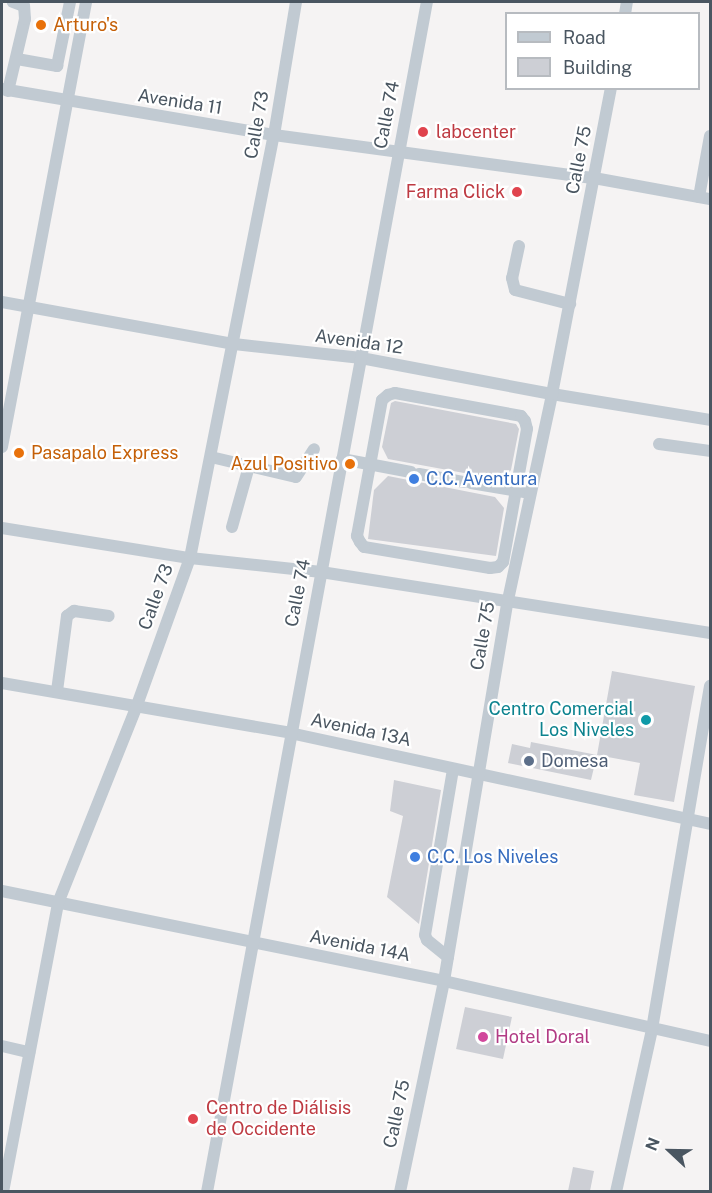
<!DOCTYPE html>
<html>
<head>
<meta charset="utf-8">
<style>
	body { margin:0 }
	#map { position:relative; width:712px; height:1193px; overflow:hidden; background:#f5f3f3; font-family:"Public Sans",sans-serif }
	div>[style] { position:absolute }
	.building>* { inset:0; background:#cdcfd5; transform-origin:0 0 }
	.minor>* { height:12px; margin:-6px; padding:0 6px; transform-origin:6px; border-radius:6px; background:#c1cad2 }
	.dots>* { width:16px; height:16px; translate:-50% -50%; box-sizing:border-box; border:3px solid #fff; border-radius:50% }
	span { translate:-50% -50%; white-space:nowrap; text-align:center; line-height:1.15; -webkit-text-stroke:4.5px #fff; paint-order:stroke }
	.food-label { font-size:18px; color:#c56008 }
	.left { translate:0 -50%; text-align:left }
	.right { translate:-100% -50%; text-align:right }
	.street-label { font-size:18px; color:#4a5661 }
	.health-label { font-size:18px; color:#be3a42 }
	.shop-label { font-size:18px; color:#366cbe }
	.culture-label { font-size:18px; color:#0d838f }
	.service-label { font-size:18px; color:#4e5e75 }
	.hotel-label { font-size:18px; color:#b23c85 }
	.frame { position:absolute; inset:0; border:3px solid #4a5661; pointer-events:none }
	.legend { position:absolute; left:505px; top:12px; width:195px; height:78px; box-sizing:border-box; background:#fff; border:2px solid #b7bbc0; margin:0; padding:8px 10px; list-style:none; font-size:18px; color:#4a5661 }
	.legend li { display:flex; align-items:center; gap:12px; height:30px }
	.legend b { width:30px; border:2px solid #b7bbc0 }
	.north { position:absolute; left:640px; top:1121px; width:60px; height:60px; -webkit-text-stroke:4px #fff; paint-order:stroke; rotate:292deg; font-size:16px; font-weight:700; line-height:24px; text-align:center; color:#4a5661 }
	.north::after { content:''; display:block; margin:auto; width:21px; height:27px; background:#4a5661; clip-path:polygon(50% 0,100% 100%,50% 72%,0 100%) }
</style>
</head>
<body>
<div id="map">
	<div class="building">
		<div style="clip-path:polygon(395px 401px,516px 424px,519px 429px,511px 470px,502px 480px,388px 459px,382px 447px,391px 403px)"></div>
		<div style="clip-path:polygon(388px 476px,495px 497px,504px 508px,496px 556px,368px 539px,374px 490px)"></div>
		<div style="clip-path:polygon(612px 671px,695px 686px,674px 802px,634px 795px,640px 763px,597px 755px)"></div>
		<div style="clip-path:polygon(531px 742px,597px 755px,591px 780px,508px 763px,512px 744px,530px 748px)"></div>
		<div style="clip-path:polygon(394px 780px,441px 790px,419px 924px,387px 897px,403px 816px,390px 811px)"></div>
		<div style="left:465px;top:1007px;width:48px;height:43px;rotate:12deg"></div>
		<div style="clip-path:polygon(573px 1167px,594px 1171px,590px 1191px,568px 1191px)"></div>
	</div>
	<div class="minor">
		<div style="left:625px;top:14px;width:12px;rotate:-81deg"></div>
		<div style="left:17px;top:59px;width:41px;rotate:9.9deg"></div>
		<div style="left:57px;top:66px;width:65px;rotate:-78.5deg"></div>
		<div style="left:2px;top:89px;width:276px;rotate:9.6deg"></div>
		<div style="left:274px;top:135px;width:323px;rotate:7.7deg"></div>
		<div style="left:594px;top:178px;width:118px;rotate:10.3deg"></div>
		<div style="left:8px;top:91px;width:74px;rotate:-76.7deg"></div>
		<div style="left:25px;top:19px;width:13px;rotate:-94deg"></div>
		<div style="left:24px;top:6px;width:12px;rotate:-160deg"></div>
		<div style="left:699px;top:197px;width:62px;rotate:-79.8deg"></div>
		<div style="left:519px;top:246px;width:33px;rotate:102deg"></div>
		<div style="left:512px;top:278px;width:12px;rotate:76deg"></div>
		<div style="left:515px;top:290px;width:57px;rotate:14.3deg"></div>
		<div style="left:2px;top:302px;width:236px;rotate:10.3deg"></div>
		<div style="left:234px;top:344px;width:128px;rotate:6.3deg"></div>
		<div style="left:361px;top:358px;width:194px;rotate:10.7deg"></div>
		<div style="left:552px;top:394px;width:160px;rotate:9.3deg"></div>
		<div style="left:395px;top:393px;width:128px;rotate:10.3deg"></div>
		<div style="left:521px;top:416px;width:6px;rotate:51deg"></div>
		<div style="left:525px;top:421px;width:8px;rotate:76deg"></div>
		<div style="left:527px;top:429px;width:135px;rotate:100.2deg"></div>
		<div style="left:503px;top:562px;width:7px;rotate:135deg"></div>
		<div style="left:498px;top:567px;width:8px;rotate:173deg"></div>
		<div style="left:490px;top:568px;width:128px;rotate:-170.5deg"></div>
		<div style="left:364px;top:547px;width:6px;rotate:-129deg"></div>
		<div style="left:360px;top:542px;width:7px;rotate:-117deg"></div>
		<div style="left:357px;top:536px;width:138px;rotate:-79.6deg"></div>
		<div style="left:382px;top:400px;width:8px;rotate:-40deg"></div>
		<div style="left:388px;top:395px;width:7px;rotate:-16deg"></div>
		<div style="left:659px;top:444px;width:51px;rotate:7.8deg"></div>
		<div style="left:2px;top:447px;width:453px;rotate:-79.3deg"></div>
		<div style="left:211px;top:457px;width:87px;rotate:13.2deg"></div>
		<div style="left:296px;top:477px;width:33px;rotate:-57deg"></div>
		<div style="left:342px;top:459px;width:70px;rotate:10.7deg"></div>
		<div style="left:419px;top:474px;width:46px;rotate:10.1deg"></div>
		<div style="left:471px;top:483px;width:54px;rotate:9.6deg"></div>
		<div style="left:232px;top:527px;width:63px;rotate:-74.4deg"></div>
		<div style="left:2px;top:528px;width:190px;rotate:9.1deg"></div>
		<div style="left:190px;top:558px;width:132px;rotate:6.1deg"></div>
		<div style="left:321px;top:572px;width:394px;rotate:8.9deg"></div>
		<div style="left:2px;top:683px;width:292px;rotate:9.8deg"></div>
		<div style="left:290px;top:733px;width:430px;rotate:12.2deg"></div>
		<div style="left:57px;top:691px;width:76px;rotate:-82.4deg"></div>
		<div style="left:67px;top:616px;width:9px;rotate:-36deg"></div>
		<div style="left:74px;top:611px;width:35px;rotate:8deg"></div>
		<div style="left:2px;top:891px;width:451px;rotate:11.5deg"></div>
		<div style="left:444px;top:981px;width:273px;rotate:12.7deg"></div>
		<div style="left:448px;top:957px;width:27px;rotate:-141deg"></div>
		<div style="left:427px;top:940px;width:5px;rotate:-112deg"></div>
		<div style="left:425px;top:935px;width:168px;rotate:-80.4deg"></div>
		<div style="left:2px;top:1046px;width:28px;rotate:13deg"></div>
		<div style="left:3px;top:1192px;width:294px;rotate:-79.2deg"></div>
		<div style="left:58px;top:903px;width:213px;rotate:-68.2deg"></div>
		<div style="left:137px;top:705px;width:156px;rotate:-70.2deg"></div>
		<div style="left:190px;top:558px;width:431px;rotate:-78.8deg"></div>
		<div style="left:274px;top:135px;width:135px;rotate:-80.6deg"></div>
		<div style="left:207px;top:1192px;width:1210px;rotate:-79.53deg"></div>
		<div style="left:400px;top:1192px;width:216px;rotate:-78.2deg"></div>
		<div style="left:444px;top:981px;width:386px;rotate:-80.5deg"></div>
		<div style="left:508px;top:600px;width:211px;rotate:-77.9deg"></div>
		<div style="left:552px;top:394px;width:312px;rotate:-79.1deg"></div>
		<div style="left:616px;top:1192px;width:167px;rotate:-77.5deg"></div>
		<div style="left:652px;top:1029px;width:348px;rotate:-80.4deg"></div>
	</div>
	<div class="dots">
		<div style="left:41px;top:25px;background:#e8710a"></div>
		<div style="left:423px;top:132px;background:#e0444e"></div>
		<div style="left:517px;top:192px;background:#e0444e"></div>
		<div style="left:19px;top:453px;background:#e8710a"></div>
		<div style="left:350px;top:464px;background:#e8710a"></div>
		<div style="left:414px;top:479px;background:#3f7fe0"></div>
		<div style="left:646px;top:720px;background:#0f9aa8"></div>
		<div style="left:529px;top:761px;background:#5c6f8a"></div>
		<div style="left:415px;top:857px;background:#3f7fe0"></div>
		<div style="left:483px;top:1037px;background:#d1479c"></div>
		<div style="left:193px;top:1119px;background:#e0444e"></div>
	</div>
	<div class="food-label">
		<span class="left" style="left:53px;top:25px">Arturo's</span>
		<span class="left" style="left:31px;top:453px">Pasapalo Express</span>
		<span class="right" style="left:338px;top:464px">Azul Positivo</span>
	</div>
	<div class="street-label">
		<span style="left:180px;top:102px;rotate:9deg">Avenida 11</span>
		<span style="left:387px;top:115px;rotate:-79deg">Calle 74</span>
		<span style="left:257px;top:125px;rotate:-80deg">Calle 73</span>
		<span style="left:579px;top:160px;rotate:-79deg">Calle 75</span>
		<span style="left:359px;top:342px;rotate:8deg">Avenida 12</span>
		<span style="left:298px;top:593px;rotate:-79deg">Calle 74</span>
		<span style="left:156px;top:597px;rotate:-70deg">Calle 73</span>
		<span style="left:483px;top:636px;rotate:-80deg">Calle 75</span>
		<span style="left:361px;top:730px;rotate:12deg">Avenida 13A</span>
		<span style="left:360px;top:946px;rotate:11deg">Avenida 14A</span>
		<span style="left:397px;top:1114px;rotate:-78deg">Calle 75</span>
	</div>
	<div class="health-label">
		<span class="left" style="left:436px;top:132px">labcenter</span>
		<span class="right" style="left:505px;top:192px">Farma Click</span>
		<span class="left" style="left:206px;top:1119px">Centro de Diálisis<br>de Occidente</span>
	</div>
	<div class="shop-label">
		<span class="left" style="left:426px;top:479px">C.C. Aventura</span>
		<span class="left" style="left:427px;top:857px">C.C. Los Niveles</span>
	</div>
	<div class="culture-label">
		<span class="right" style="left:634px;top:720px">Centro Comercial<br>Los Niveles</span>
	</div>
	<div class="service-label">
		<span class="left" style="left:541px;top:761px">Domesa</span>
	</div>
	<div class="hotel-label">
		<span class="left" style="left:495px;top:1037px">Hotel Doral</span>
	</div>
	<div class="frame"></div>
	<ul class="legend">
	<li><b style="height:8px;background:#c1cad2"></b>Road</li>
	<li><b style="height:16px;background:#cdcfd5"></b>Building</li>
	</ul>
	<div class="north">N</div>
</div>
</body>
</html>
